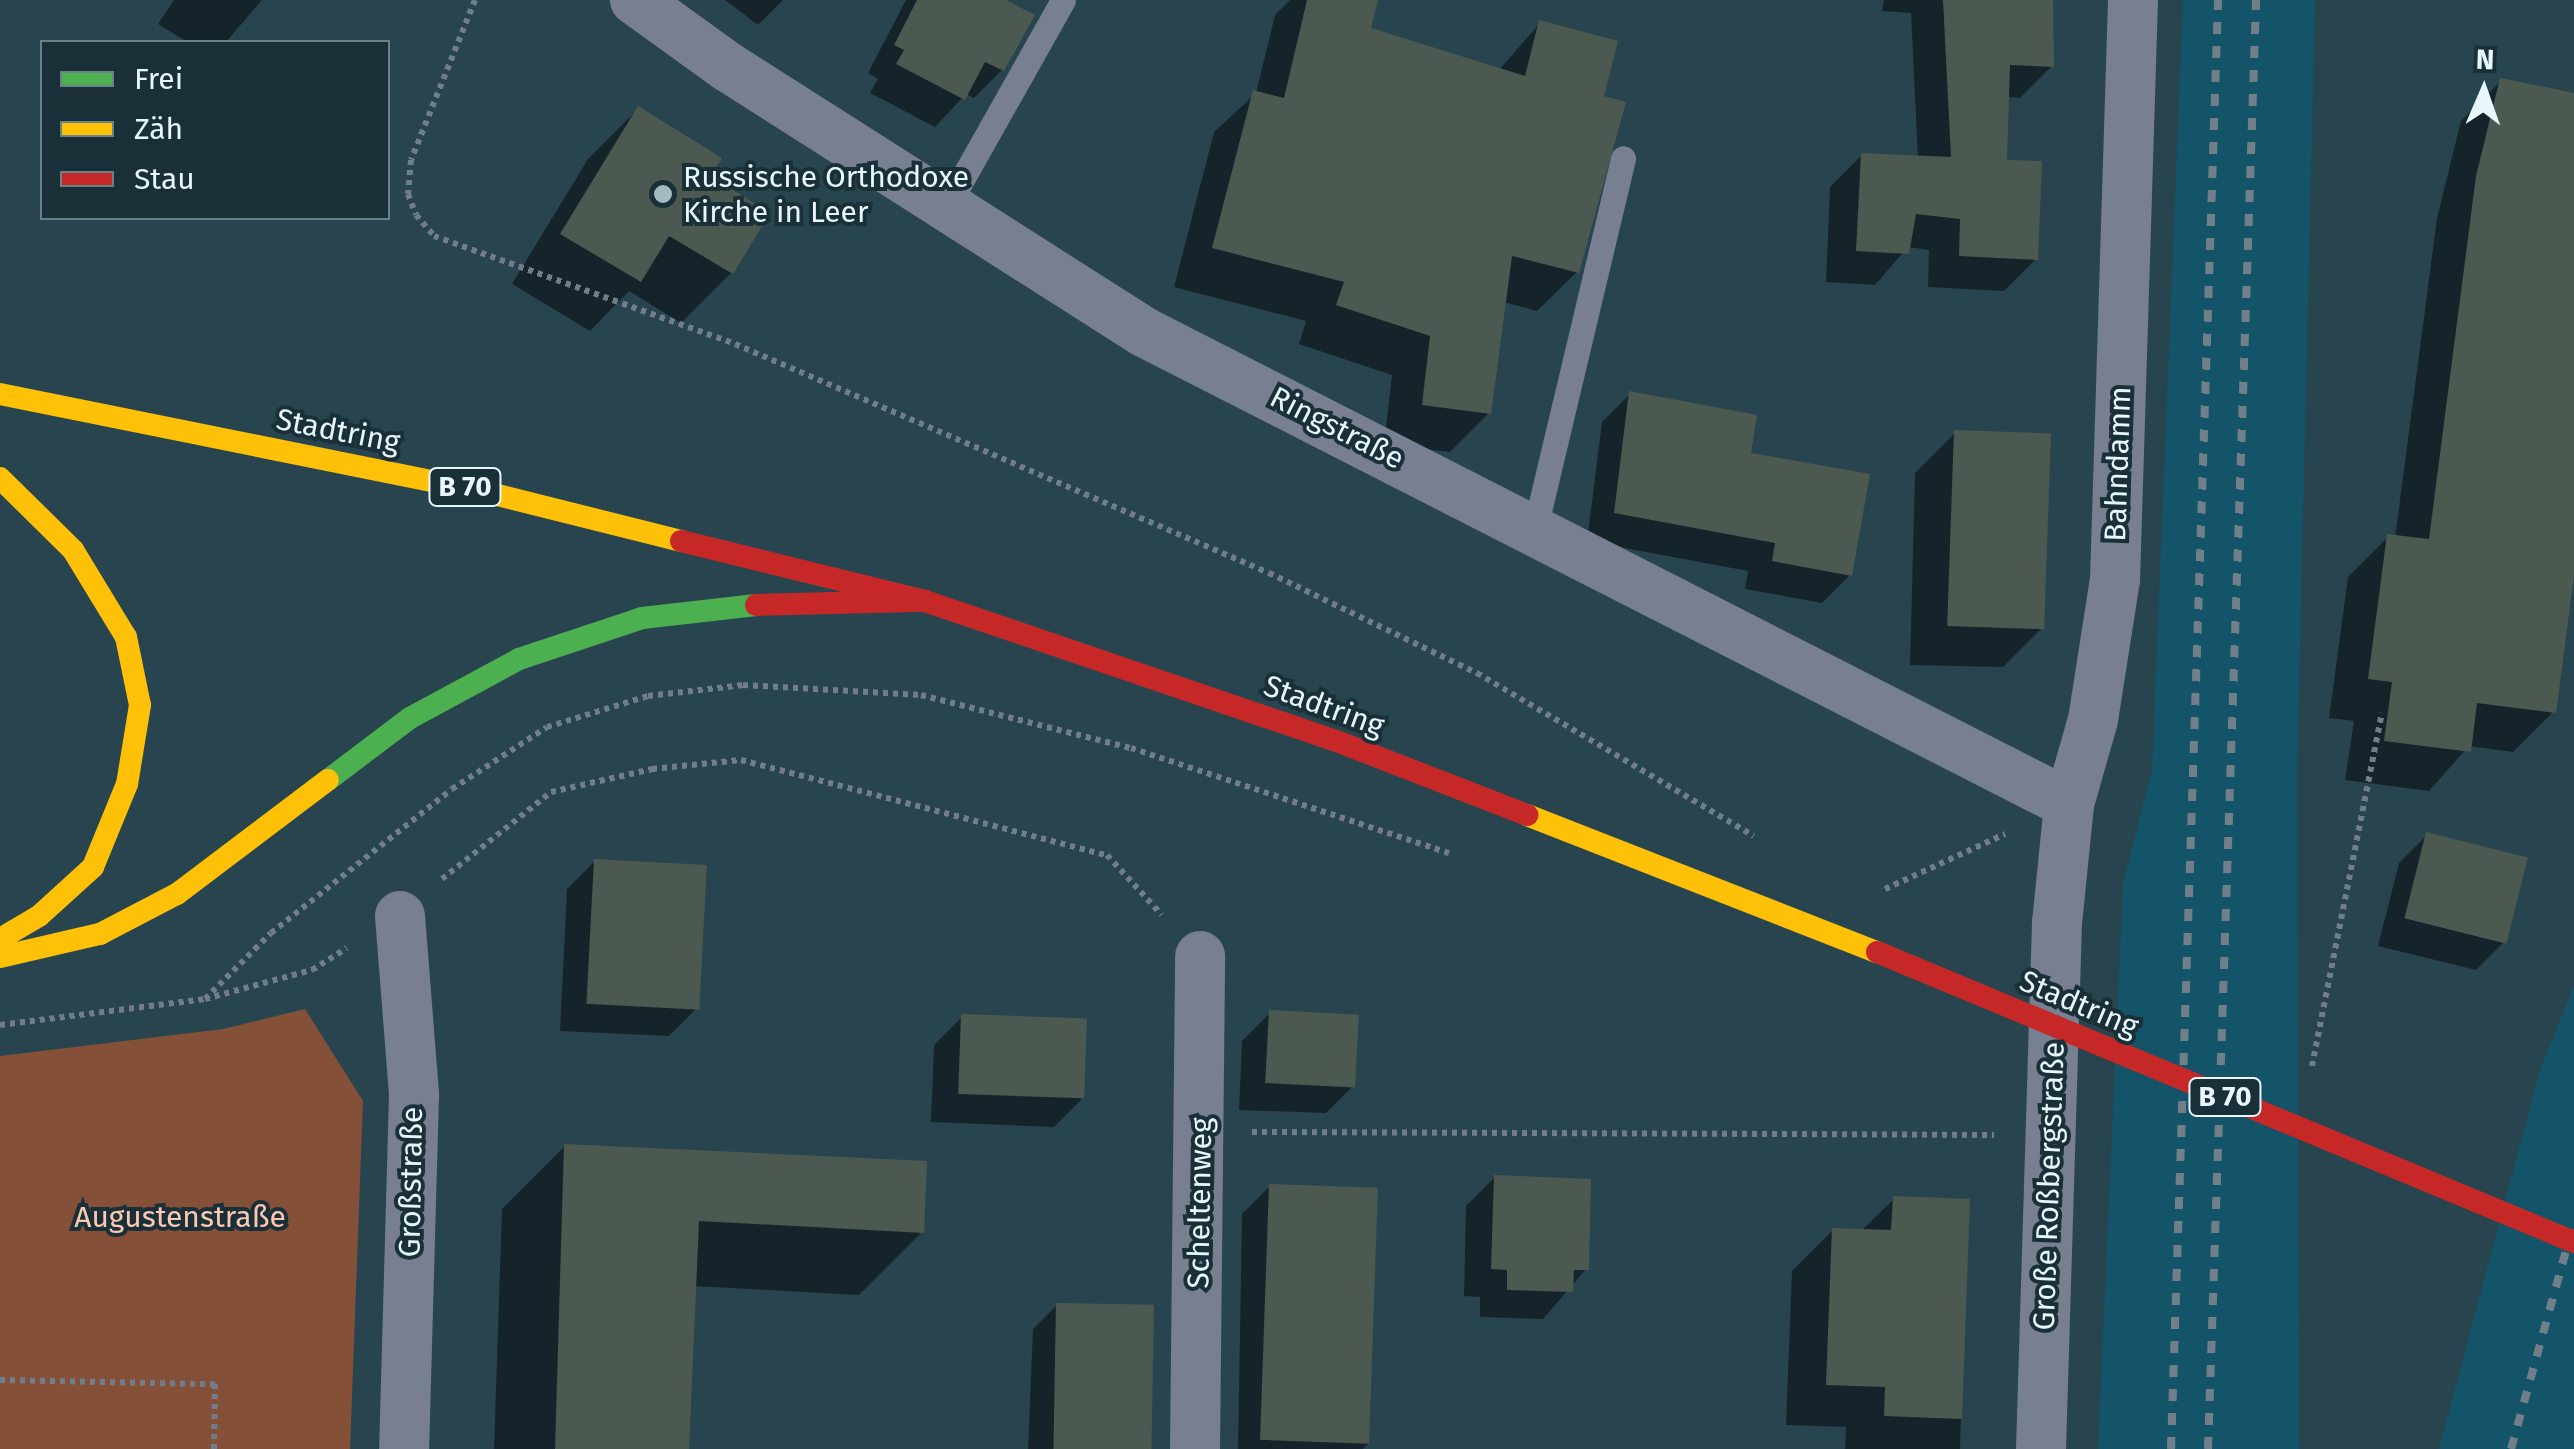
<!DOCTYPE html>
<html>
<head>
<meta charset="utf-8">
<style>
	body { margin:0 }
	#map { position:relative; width:2574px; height:1449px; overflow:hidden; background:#28454f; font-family:"Fira Sans",sans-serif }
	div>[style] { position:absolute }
	.built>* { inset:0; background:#145468 }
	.green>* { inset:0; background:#845038 }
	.shadow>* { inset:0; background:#0007 }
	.building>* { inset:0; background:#4c5951; transform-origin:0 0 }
	.path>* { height:6px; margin-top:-3px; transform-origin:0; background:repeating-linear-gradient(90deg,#727d8b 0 5px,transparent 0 10px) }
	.lane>* { height:25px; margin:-12.5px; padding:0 12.5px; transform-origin:12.5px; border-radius:12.5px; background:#777f90 }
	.street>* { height:50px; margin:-25px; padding:0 25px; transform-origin:25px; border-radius:25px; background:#777f90 }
	.fast>* { height:22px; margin:-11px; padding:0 11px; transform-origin:11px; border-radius:11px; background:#4caf50 }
	.slow>* { height:22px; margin:-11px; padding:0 11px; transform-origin:11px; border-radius:11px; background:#ffc107 }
	.jam>* { height:22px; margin:-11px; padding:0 11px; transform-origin:11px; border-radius:11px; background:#c62828 }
	.rail>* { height:8px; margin-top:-4px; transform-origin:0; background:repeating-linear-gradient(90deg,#717f8b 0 12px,transparent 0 24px) }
	.jam-bridge>* { height:22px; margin:-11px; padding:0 11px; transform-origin:11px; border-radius:11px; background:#c62828 }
	.dots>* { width:28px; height:28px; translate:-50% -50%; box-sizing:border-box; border:5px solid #1a3038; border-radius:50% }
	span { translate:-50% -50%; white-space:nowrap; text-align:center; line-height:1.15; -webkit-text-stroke:8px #1a3038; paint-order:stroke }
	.shield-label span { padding:2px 8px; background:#1a3038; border:2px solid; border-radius:8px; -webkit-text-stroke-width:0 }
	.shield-label { font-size:28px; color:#e8f7fe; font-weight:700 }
	.poi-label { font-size:30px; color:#e8f7fe }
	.left { translate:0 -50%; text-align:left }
	.street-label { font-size:30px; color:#e8f7fe }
	.park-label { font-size:30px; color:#fdc8b1 }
	.legend { position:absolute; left:40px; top:40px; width:350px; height:180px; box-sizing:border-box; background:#1a3038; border:2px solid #6c8087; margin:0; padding:12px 18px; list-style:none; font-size:30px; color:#e8f7fe }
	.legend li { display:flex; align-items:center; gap:20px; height:50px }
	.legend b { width:50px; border:2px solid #6c8087 }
	.north { position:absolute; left:2434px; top:40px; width:100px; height:100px; -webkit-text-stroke:8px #1a3038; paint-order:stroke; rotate:2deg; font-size:28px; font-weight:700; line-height:40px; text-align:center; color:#e8f7fe }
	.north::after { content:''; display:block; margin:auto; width:35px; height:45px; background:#e8f7fe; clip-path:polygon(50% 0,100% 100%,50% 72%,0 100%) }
</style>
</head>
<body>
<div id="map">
	<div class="built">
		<div style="clip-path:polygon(2183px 0,2315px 0,2297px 775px,2299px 1449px,2098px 1449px,2123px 884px,2152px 770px)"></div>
		<div style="clip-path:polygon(2574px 986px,2574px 1449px,2439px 1449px,2540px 1070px)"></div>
	</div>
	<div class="green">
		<div style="clip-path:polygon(305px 1009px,363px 1101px,350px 1449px,0 1449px,0 1056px,223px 1029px)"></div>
	</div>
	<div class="shadow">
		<div style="clip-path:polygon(174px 0,262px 0,226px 42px,187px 42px,158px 24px)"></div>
		<div style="clip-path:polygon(725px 0,783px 0,758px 25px)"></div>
		<div style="clip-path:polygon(906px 0,1001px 0,1002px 70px,974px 98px,966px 94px,935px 127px,870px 93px,878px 79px,868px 73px)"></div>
		<div style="clip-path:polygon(1290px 0,1375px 0,1368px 30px,1499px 70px,1540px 23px,1601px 98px,1577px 272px,1537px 311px,1503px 302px,1489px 413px,1450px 452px,1384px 444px,1392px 375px,1299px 344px,1306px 321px,1174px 287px,1214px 132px,1256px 93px,1275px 15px)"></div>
		<div style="clip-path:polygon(1884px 0,2051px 0,2052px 66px,2020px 98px,2007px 97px,2004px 162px,2036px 259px,2004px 291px,1928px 287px,1929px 250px,1908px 247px,1875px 285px,1826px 282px,1830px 187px,1862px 155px,1918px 158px,1911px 13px,1882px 11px)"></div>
		<div style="clip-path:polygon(2501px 81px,2574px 96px,2574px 564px,2553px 712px,2513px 752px,2469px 746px,2429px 791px,2345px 780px,2354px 721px,2329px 718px,2348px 577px,2388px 537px,2395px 538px,2437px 218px,2461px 121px)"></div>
		<div style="clip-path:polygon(638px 109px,708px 177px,767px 213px,731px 273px,681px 323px,629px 291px,590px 331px,512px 284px,588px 159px)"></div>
		<div style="clip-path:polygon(1630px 394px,1748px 455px,1850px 575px,1822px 603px,1745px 589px,1748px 571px,1587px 541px,1602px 422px)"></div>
		<div style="clip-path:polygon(1955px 433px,2043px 627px,2003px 667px,1910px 665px,1915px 473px)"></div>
		<div style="clip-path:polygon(2427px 835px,2504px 942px,2476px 970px,2378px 946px,2399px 863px)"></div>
		<div style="clip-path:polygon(595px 861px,697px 1008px,669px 1036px,560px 1031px,567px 889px)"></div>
		<div style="clip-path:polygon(1270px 1013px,1354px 1085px,1326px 1113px,1239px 1110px,1242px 1041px)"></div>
		<div style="clip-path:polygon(962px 1017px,1082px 1099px,1054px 1127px,931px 1122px,934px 1045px)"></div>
		<div style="clip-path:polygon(565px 1146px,922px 1232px,859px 1295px,693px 1286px,645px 1449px,494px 1449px,502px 1209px)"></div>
		<div style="clip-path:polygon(1494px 1178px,1586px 1269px,1543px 1319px,1480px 1317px,1480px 1297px,1464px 1296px,1466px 1206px)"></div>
		<div style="clip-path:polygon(1270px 1186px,1369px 1443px,1363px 1449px,1238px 1449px,1242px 1214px)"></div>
		<div style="clip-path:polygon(1894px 1199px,1968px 1201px,1960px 1449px,1845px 1449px,1846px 1427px,1786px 1425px,1792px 1271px,1833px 1230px,1861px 1231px)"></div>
		<div style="clip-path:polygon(1057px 1305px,1150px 1449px,1028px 1449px,1033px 1329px)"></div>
	</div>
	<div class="building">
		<div style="clip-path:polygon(917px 0,1006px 0,1035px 15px,1004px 71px,985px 62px,965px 100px,896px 64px,904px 50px,894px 45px)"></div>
		<div style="clip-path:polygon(1307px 0,1378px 0,1371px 28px,1525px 76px,1539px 20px,1618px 41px,1604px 96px,1626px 102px,1579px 273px,1512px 256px,1491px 414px,1422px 405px,1430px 336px,1336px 305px,1344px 282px,1212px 248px,1253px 90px,1284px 98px)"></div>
		<div style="clip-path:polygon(1943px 0,2053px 0,2054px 67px,2010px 65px,2007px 160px,2042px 161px,2038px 260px,1959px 256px,1960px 219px,1916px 214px,1909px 254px,1856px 251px,1861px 153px,1951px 157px)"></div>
		<div style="clip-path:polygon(2500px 78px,2574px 93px,2574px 576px,2556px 713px,2477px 703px,2471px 752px,2384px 741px,2392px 682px,2368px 679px,2387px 534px,2429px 539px,2476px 176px)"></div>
		<div style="clip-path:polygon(638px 106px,722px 158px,711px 176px,770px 213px,733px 274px,669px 236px,641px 282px,560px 234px)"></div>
		<div style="clip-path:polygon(1629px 391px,1757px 415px,1751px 453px,1870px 474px,1852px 576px,1772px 561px,1775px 543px,1614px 513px)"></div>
		<div style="left:1954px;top:430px;width:97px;height:196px;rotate:2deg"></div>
		<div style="left:2426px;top:832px;width:105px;height:89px;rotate:14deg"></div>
		<div style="left:594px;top:859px;width:113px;height:145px;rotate:3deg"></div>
		<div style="left:1269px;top:1010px;width:90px;height:73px;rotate:3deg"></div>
		<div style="left:961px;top:1014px;width:126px;height:80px;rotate:2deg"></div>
		<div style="clip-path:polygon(564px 1144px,927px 1161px,924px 1233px,699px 1221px,689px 1449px,555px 1449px)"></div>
		<div style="clip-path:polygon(1494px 1175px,1591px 1179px,1589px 1270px,1574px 1270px,1573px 1292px,1507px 1290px,1507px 1270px,1491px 1269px)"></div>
		<div style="left:1269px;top:1184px;width:109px;height:256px;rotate:2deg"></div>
		<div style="clip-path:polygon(1893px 1196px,1970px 1199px,1962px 1419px,1884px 1416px,1885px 1387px,1826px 1385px,1832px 1228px,1891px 1230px)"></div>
		<div style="left:1056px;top:1303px;width:98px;height:146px;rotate:1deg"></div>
	</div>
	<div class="path">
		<div style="left:475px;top:0;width:172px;rotate:111.8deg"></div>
		<div style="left:411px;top:160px;width:34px;rotate:95deg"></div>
		<div style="left:408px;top:194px;width:22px;rotate:69deg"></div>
		<div style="left:416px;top:215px;width:28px;rotate:49deg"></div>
		<div style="left:434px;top:236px;width:320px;rotate:19.7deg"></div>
		<div style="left:735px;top:344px;width:581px;rotate:23.21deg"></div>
		<div style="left:1269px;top:573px;width:231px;rotate:25.7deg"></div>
		<div style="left:1477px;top:673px;width:321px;rotate:30.5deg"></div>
		<div style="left:442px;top:879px;width:139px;rotate:-38.6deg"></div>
		<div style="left:551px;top:792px;width:104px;rotate:-12.8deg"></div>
		<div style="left:652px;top:769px;width:89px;rotate:-5.8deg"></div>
		<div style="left:741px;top:760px;width:378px;rotate:14.6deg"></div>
		<div style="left:1107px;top:855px;width:81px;rotate:47.5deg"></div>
		<div style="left:1885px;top:889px;width:132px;rotate:-24.6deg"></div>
		<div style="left:205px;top:999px;width:93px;rotate:-45deg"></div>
		<div style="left:271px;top:933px;width:231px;rotate:-38.5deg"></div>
		<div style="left:452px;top:789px;width:113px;rotate:-33.1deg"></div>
		<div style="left:547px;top:727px;width:106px;rotate:-17.1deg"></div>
		<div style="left:648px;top:696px;width:96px;rotate:-6.6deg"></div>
		<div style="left:743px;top:685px;width:178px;rotate:3.2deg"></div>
		<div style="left:921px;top:695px;width:217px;rotate:14.2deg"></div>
		<div style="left:1131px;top:748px;width:335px;rotate:18.3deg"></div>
		<div style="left:0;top:1025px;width:207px;rotate:-7.2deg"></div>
		<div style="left:205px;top:999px;width:111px;rotate:-15.2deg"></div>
		<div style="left:312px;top:970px;width:41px;rotate:-32.2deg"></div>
		<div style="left:2312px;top:1066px;width:360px;rotate:-78.8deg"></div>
		<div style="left:1252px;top:1132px;width:742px;rotate:0.23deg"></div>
		<div style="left:0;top:1380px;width:215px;rotate:1.1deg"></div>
		<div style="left:215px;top:1384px;width:65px;rotate:90.9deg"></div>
	</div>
	<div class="lane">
		<div style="left:947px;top:206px;width:236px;rotate:-60.6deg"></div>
		<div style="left:1535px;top:528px;width:380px;rotate:-76.6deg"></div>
	</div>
	<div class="street">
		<div style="left:635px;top:0;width:115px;rotate:35.8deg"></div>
		<div style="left:728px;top:67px;width:493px;rotate:32.5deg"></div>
		<div style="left:1144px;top:332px;width:1038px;rotate:27.03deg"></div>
		<div style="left:400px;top:916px;width:180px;rotate:85.5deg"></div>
		<div style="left:414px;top:1095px;width:354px;rotate:91.6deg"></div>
		<div style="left:1195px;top:1449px;width:493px;rotate:-89.4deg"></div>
		<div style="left:2041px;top:1449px;width:526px;rotate:-88.26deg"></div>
		<div style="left:2057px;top:923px;width:120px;rotate:-84.2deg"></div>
		<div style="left:2069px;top:804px;width:87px;rotate:-74.1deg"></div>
		<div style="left:2093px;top:720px;width:142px;rotate:-81.1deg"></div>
		<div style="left:2115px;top:580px;width:580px;rotate:-88.22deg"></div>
	</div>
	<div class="fast">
		<div style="left:328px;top:780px;width:103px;rotate:-37.1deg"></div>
		<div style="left:410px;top:718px;width:124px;rotate:-28.4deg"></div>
		<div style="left:519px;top:659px;width:130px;rotate:-18.4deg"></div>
		<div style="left:642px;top:618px;width:115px;rotate:-6.5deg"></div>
	</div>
	<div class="slow">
		<div style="left:0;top:394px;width:488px;rotate:11.4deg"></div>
		<div style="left:478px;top:490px;width:209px;rotate:14.1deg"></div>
		<div style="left:0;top:478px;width:103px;rotate:44.6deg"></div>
		<div style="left:73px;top:550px;width:102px;rotate:58.7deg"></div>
		<div style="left:126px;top:637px;width:69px;rotate:78.4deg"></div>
		<div style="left:140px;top:705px;width:80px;rotate:99.3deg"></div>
		<div style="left:127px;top:784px;width:90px;rotate:112.3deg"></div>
		<div style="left:93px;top:867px;width:73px;rotate:137.8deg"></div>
		<div style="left:39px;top:916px;width:45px;rotate:149.5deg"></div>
		<div style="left:1527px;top:815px;width:376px;rotate:21.4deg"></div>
		<div style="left:0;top:957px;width:103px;rotate:-13deg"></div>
		<div style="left:100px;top:934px;width:87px;rotate:-27.5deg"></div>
		<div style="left:177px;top:894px;width:189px;rotate:-37.1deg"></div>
	</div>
	<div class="jam">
		<div style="left:681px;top:541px;width:251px;rotate:13.8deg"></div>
		<div style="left:756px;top:605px;width:169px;rotate:-1.4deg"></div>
		<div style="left:925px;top:601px;width:437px;rotate:18.8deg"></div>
		<div style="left:1339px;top:742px;width:202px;rotate:21.2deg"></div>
	</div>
	<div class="rail">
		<div style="left:2171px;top:1449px;width:1450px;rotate:-88.14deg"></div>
		<div style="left:2208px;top:1449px;width:1450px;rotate:-88.1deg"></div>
		<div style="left:2511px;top:1449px;width:236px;rotate:-74.5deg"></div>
	</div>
	<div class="jam-bridge">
		<div style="left:1877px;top:952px;width:755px;rotate:22.59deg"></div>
	</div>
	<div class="dots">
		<div style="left:663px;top:194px;background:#a5b9c1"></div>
	</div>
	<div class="shield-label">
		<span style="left:465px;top:487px">B 70</span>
		<span style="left:2225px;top:1097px">B 70</span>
	</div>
	<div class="poi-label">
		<span class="left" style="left:683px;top:194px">Russische Orthodoxe<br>Kirche in Leer</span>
	</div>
	<div class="street-label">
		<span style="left:1337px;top:428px;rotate:27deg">Ringstraße</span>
		<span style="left:338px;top:431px;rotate:11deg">Stadtring</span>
		<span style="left:2118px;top:464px;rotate:-88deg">Bahndamm</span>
		<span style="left:1324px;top:706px;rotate:20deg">Stadtring</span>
		<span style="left:2079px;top:1004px;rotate:23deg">Stadtring</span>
		<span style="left:411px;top:1182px;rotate:-89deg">Großstraße</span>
		<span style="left:2049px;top:1186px;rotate:-88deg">Große Roßbergstraße</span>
		<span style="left:1200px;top:1203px;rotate:-89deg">Scheltenweg</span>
	</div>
	<div class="park-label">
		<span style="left:180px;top:1217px">Augustenstraße</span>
	</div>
	<ul class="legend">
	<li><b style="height:12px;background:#4caf50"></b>Frei</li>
	<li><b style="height:12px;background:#ffc107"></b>Zäh</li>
	<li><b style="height:12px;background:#c62828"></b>Stau</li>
	</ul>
	<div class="north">N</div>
</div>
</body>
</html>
